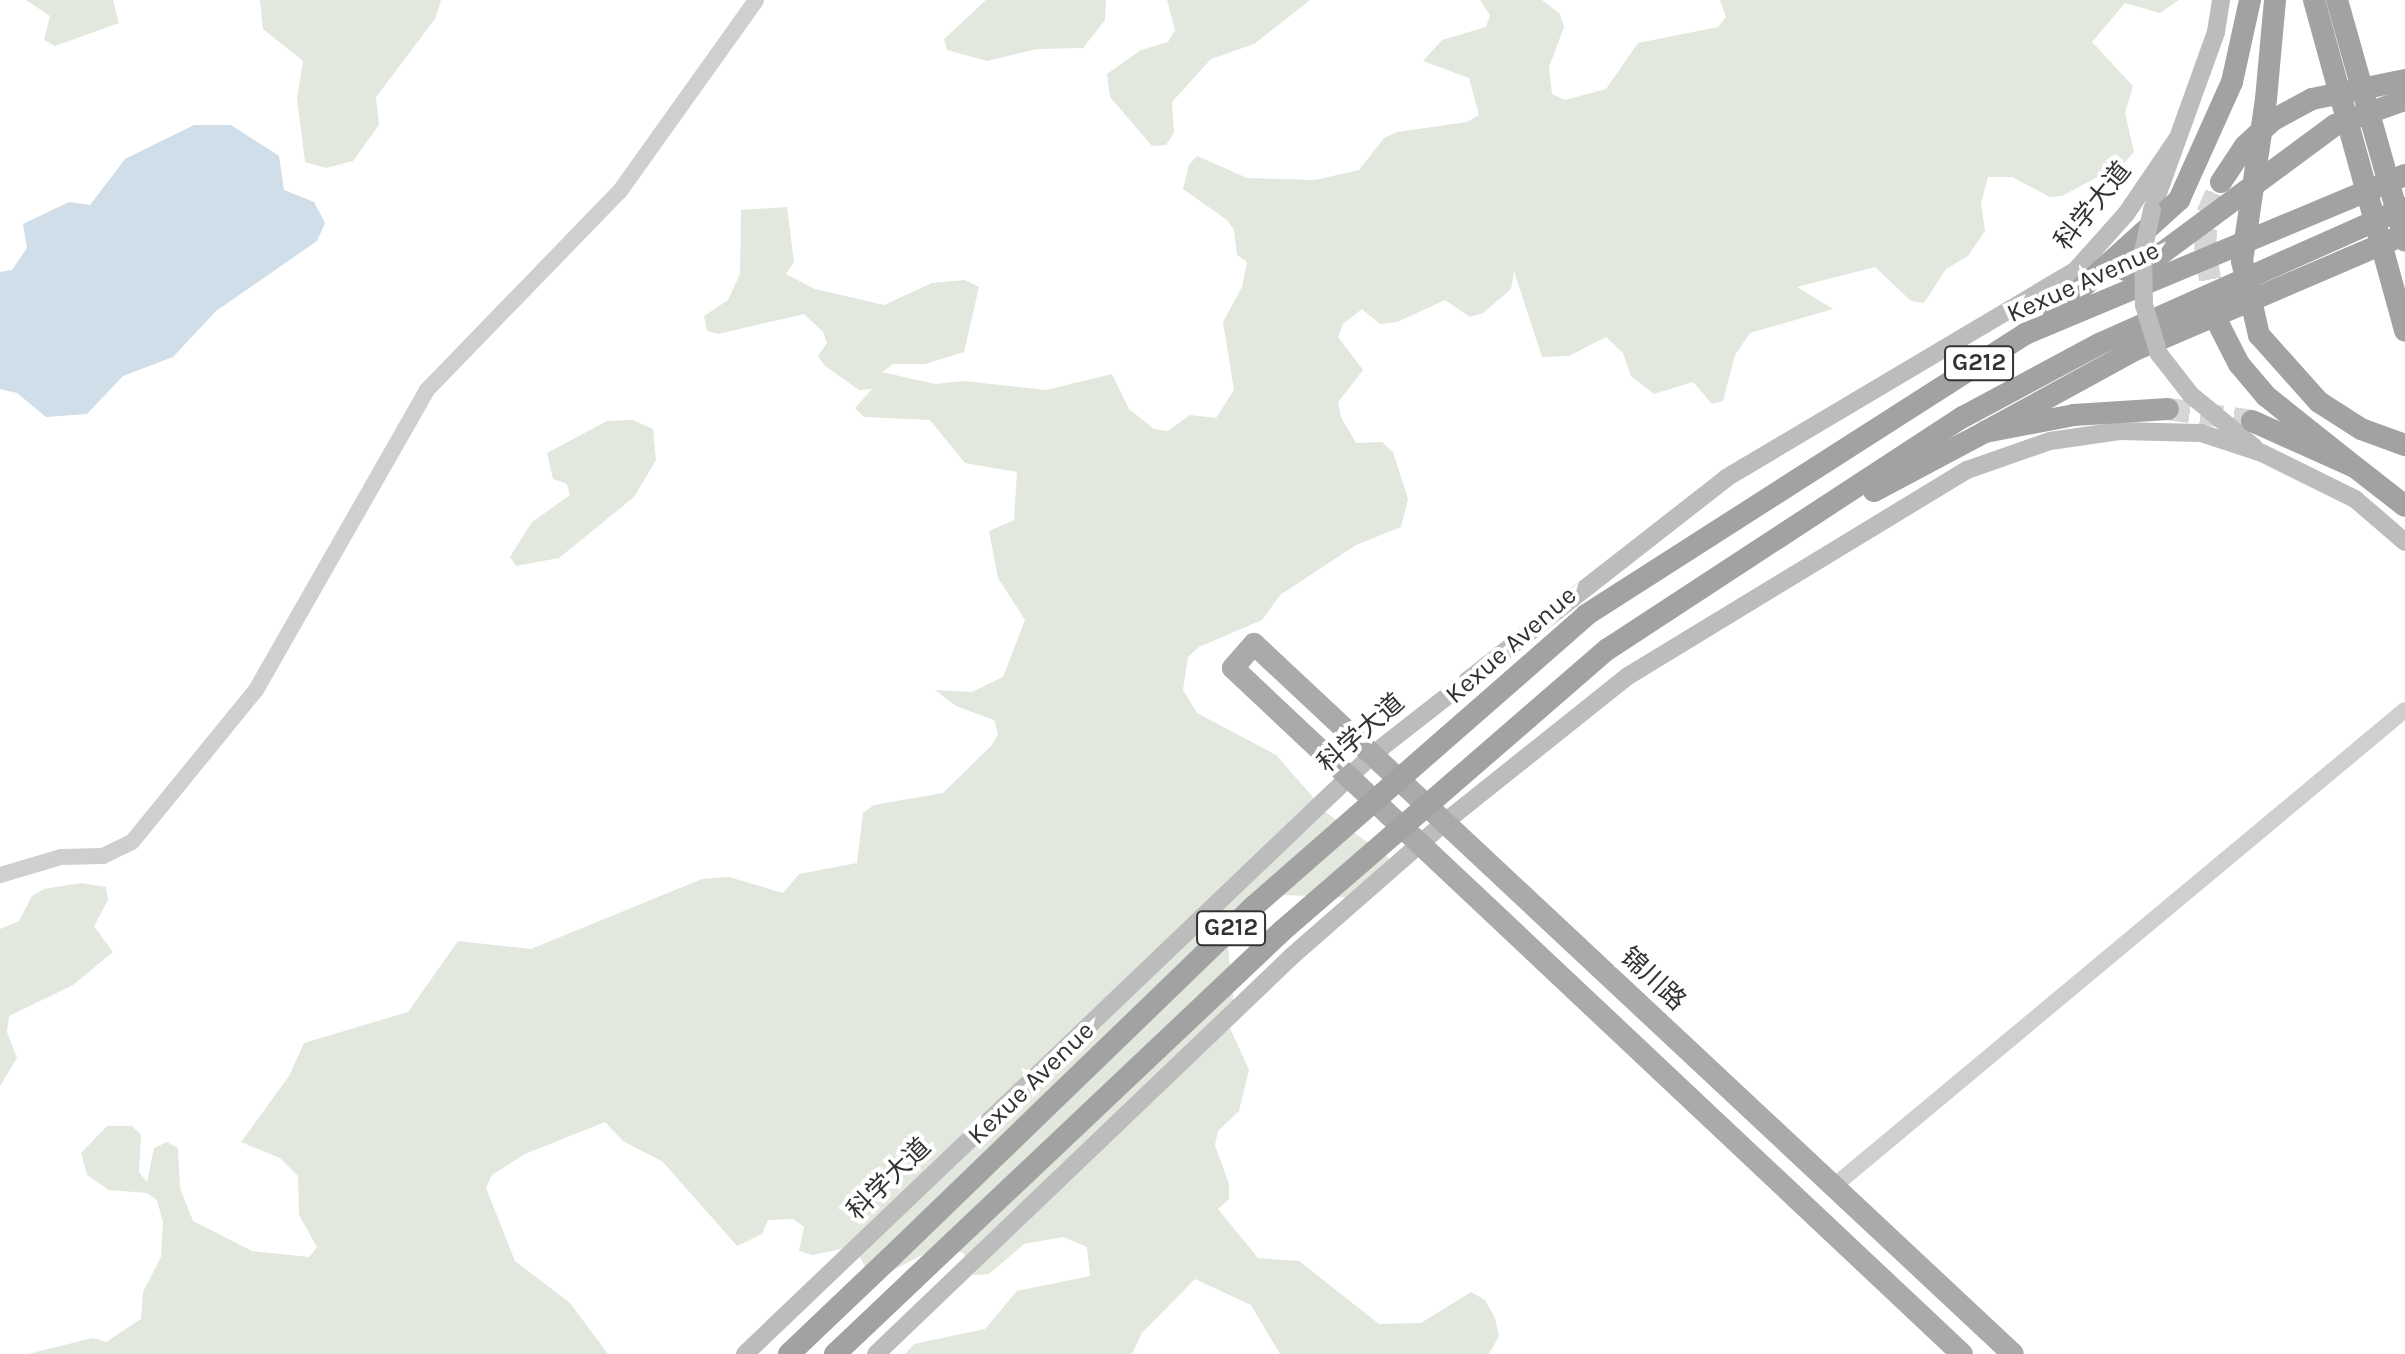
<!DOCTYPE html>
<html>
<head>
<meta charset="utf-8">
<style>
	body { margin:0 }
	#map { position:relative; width:2405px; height:1354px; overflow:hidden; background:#fff; font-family:Karla,"Noto Sans SC",sans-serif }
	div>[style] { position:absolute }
	.green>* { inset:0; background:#e2e8dd }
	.water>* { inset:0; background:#cfdee8 }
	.trunk-tunnel>* { height:22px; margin-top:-11px; transform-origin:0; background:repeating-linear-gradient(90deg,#d6d6d6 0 22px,transparent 0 33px) }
	.tertiary>* { height:16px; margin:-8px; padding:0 8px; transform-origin:8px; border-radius:8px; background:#cfcfcf }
	.secondary>* { height:18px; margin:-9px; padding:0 9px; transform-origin:9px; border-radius:9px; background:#bcbcbc }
	.primary>* { height:22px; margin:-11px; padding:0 11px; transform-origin:11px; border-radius:11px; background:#aaa }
	.trunk>* { height:22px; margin:-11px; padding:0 11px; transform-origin:11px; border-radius:11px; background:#a2a2a2 }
	.secondary-bridge>* { height:18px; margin:-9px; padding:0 9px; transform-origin:9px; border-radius:9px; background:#bcbcbc }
	.trunk-bridge>* { height:22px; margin:-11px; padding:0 11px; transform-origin:11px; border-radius:11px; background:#a2a2a2 }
	span { translate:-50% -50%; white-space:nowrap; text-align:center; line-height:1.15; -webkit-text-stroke:8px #fff; paint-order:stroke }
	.shield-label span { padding:2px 6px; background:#fff; border:2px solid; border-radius:6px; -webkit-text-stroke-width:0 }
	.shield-label { font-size:24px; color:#323232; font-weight:700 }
	.street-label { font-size:26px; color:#323232 }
</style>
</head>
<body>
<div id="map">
	<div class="green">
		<div style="clip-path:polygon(26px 0,113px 0,119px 23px,55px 46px,44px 40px,50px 16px)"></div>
		<div style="clip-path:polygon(260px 0,441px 0,435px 19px,376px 97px,379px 125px,353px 161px,326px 168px,305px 162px,297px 98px,303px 61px,263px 29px)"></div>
		<div style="clip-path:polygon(986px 0,1106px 0,1105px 20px,1083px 48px,1037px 49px,987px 61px,947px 50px,944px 39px)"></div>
		<div style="clip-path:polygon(1167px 0,1310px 0,1254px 44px,1211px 59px,1172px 102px,1174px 133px,1166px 145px,1152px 146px,1110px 97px,1107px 74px,1141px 50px,1168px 42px,1175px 30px)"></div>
		<div style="clip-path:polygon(1480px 0,1542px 0,1560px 14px,1564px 27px,1549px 67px,1552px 94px,1565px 100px,1606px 89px,1638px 43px,1718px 27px,1726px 17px,1720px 0,2179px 0,2160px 13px,2125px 3px,2092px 42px,2133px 86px,2125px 113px,2134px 152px,2125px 162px,2062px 196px,2050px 197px,2012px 177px,1988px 177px,1981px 203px,1985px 231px,1968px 256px,1946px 269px,1924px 303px,1911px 301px,1875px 267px,1797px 287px,1833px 309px,1750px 333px,1735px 355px,1723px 401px,1712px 404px,1693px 382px,1654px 394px,1631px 376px,1623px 353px,1606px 337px,1569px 356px,1542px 357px,1514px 271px,1511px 289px,1483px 313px,1470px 317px,1445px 300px,1397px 322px,1380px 324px,1362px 309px,1343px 324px,1338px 337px,1363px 370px,1338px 402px,1341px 417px,1356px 443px,1382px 442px,1393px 452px,1408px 499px,1401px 527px,1356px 545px,1280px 595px,1262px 620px,1199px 647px,1188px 657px,1183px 690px,1197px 713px,1276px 755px,1327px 813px,1388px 857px,1389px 871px,1357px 898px,1283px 895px,1227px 935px,1234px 1005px,1226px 1019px,1249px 1070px,1239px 1111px,1218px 1131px,1215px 1145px,1229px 1184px,1229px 1199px,1218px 1209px,1258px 1258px,1299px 1261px,1379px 1324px,1421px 1323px,1471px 1292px,1485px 1300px,1495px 1318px,1499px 1336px,1489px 1354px,1280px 1354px,1251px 1305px,1195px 1279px,1142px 1333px,1132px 1354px,905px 1354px,914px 1344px,985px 1329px,1017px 1291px,1090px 1276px,1087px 1247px,1063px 1237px,1024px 1244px,989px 1274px,973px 1275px,963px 1253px,950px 1249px,926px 1253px,873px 1281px,854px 1246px,813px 1255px,799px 1251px,804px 1227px,793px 1219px,768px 1220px,762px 1234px,737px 1246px,663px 1162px,623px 1141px,605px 1122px,525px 1154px,492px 1175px,486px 1188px,515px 1261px,570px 1303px,608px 1354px,28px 1354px,93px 1338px,106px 1342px,141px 1319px,143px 1292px,161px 1257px,163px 1222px,157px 1200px,147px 1193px,109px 1190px,87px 1175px,81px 1153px,107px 1126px,132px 1126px,141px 1135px,139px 1172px,147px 1182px,154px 1148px,167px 1142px,178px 1148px,180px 1188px,193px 1221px,252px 1251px,309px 1257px,317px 1247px,299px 1215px,298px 1176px,280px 1158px,241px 1142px,289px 1076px,304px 1043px,408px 1012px,458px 941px,531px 949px,702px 879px,729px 877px,783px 893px,799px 874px,857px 863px,863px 813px,874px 805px,943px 793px,992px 745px,998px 734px,994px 720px,956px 706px,935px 690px,972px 692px,1003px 677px,1025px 620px,998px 578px,989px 531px,1014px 520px,1017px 472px,965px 463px,930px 420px,864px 417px,855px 408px,872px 389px,859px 390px,824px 365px,818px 356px,827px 343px,823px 332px,804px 314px,718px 334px,707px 331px,704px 316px,728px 300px,740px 274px,741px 210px,787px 207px,794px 262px,786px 274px,815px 289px,884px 305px,932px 283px,965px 280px,979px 287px,964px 352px,925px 364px,893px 364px,882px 372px,935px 384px,964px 381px,1046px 390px,1112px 374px,1129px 409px,1154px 429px,1168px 431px,1190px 415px,1216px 418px,1234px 390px,1223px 322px,1242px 287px,1247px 262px,1237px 255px,1234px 230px,1227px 220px,1183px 189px,1189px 165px,1197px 156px,1247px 178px,1315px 180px,1359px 170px,1384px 138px,1397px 132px,1467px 122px,1479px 115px,1469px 78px,1423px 61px,1442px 40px,1486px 27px,1490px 15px)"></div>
		<div style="clip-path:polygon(633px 420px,653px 429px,656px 460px,634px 497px,559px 558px,516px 566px,510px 557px,532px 522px,570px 495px,567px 484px,553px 479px,547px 453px,607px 421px)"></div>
		<div style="clip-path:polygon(81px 883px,106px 887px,108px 900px,94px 926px,113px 952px,73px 985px,9px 1016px,7px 1032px,17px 1058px,0 1086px,0 929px,19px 921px,32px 896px,44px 889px)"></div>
	</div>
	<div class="water">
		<div style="clip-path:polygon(194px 125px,231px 125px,279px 156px,284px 190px,314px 202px,325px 223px,317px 241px,216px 311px,173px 357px,123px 376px,87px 414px,46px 417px,17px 393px,0 389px,0 272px,12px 270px,27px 248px,23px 224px,69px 202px,90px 205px,125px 159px)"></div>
	</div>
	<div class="trunk-tunnel">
		<div style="left:2216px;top:312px;width:62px;rotate:-100.2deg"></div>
		<div style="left:2205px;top:251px;width:37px;rotate:-87deg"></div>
		<div style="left:2207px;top:214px;width:35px;rotate:-66deg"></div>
		<div style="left:2168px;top:409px;width:85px;rotate:8.1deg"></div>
	</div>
	<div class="tertiary">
		<div style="left:0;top:875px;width:64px;rotate:-16.4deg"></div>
		<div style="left:61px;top:857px;width:42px;rotate:-1.4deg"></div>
		<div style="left:103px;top:856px;width:32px;rotate:-26deg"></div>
		<div style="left:132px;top:842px;width:196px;rotate:-50.8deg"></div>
		<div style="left:256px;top:690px;width:345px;rotate:-60.3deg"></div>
		<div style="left:427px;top:390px;width:277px;rotate:-45.9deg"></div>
		<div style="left:620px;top:191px;width:234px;rotate:-54.5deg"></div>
		<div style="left:1834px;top:1186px;width:743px;rotate:-39.82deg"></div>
	</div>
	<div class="secondary">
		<div style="left:2152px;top:210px;width:189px;rotate:-70.2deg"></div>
		<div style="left:2216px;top:32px;width:32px;rotate:-81deg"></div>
		<div style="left:2191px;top:395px;width:82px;rotate:39.5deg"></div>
		<div style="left:745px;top:1354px;width:867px;rotate:-43.69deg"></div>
		<div style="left:1372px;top:755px;width:449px;rotate:-38deg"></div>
		<div style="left:1726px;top:478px;width:406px;rotate:-30.7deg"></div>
		<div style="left:2075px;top:271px;width:76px;rotate:-48.2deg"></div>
		<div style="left:2126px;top:214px;width:91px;rotate:-55.8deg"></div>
		<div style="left:876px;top:1354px;width:576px;rotate:-43.73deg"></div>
		<div style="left:1292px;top:956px;width:203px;rotate:-41.2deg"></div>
		<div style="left:1445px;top:822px;width:234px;rotate:-38.6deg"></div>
		<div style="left:1628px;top:676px;width:397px;rotate:-31.3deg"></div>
		<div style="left:1967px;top:470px;width:88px;rotate:-19.3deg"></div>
		<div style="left:2050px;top:441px;width:70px;rotate:-8.2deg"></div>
		<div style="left:2119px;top:431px;width:82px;rotate:1.4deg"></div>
		<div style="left:2201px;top:433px;width:64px;rotate:18.2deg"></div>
		<div style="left:2262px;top:453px;width:104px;rotate:26.3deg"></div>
		<div style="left:2355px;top:499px;width:66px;rotate:40.7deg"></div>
	</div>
	<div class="primary">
		<div style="left:1962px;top:1354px;width:1001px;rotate:-136.74deg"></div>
		<div style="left:1233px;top:668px;width:32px;rotate:-49deg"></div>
		<div style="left:1254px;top:644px;width:1039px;rotate:43.09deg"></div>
	</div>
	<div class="trunk">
		<div style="left:2266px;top:99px;width:99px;rotate:-84.8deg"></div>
		<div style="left:2221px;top:182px;width:43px;rotate:-56.3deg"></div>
		<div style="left:2245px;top:146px;width:38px;rotate:-43deg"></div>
		<div style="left:2273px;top:120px;width:44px;rotate:-28.3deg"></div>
		<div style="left:2312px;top:99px;width:95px;rotate:-11.5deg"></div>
		<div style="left:2125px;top:270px;width:41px;rotate:-24.7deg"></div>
		<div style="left:2162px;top:253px;width:215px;rotate:-36.5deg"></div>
		<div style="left:2335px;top:125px;width:74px;rotate:-19.7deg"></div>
		<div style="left:2054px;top:313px;width:169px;rotate:-42.1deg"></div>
		<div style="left:2179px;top:200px;width:129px;rotate:-65.8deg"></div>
		<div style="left:2232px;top:82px;width:84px;rotate:-77.6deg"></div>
		<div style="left:2219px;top:325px;width:44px;rotate:62.9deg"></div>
		<div style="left:2239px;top:364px;width:42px;rotate:49.8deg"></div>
		<div style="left:2266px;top:396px;width:114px;rotate:38.6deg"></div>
		<div style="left:2252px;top:421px;width:113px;rotate:24.1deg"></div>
		<div style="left:2355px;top:467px;width:63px;rotate:38deg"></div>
		<div style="left:1985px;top:432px;width:171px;rotate:-28.7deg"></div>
		<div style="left:2135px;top:350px;width:284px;rotate:-23.2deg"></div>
		<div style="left:1874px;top:491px;width:126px;rotate:-28deg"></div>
		<div style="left:1985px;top:432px;width:91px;rotate:-10.8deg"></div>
		<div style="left:2074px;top:415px;width:94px;rotate:-3.7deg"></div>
		<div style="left:1586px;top:615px;width:521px;rotate:-32.62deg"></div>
		<div style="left:2025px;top:334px;width:412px;rotate:-22.7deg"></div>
		<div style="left:1608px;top:649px;width:424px;rotate:-33.2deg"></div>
		<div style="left:1963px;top:417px;width:154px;rotate:-28.2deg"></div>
		<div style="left:2099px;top:344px;width:335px;rotate:-24deg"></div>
		<div style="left:789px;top:1354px;width:141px;rotate:-43.6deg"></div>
		<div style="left:835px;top:1354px;width:108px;rotate:-43.5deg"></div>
	</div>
	<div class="secondary-bridge">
		<div style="left:2152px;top:210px;width:43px;rotate:102.1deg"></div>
		<div style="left:2143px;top:252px;width:53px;rotate:88.9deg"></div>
		<div style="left:2144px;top:305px;width:51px;rotate:73deg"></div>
		<div style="left:2159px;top:354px;width:52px;rotate:52deg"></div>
	</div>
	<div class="trunk-bridge">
		<div style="left:2314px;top:0;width:343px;rotate:74.6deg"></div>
		<div style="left:2337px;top:0;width:250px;rotate:74.2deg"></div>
		<div style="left:2266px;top:99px;width:164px;rotate:98.4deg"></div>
		<div style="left:2242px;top:261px;width:76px;rotate:77.1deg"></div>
		<div style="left:2259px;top:335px;width:90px;rotate:48.2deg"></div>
		<div style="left:2319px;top:402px;width:50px;rotate:32.7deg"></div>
		<div style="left:2361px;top:429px;width:47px;rotate:20deg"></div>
		<div style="left:891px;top:1257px;width:504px;rotate:-44.03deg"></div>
		<div style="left:1253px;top:907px;width:443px;rotate:-41.2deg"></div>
		<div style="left:913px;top:1280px;width:508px;rotate:-43.4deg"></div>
		<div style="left:1282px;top:931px;width:431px;rotate:-40.9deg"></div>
	</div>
	<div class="shield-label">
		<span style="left:1979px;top:363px">G212</span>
		<span style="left:1231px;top:928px">G212</span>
	</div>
	<div class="street-label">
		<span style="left:2093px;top:206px;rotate:-51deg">科学大道</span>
		<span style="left:2083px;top:282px;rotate:-24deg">Kexue Avenue</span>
		<span style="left:1511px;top:645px;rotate:-41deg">Kexue Avenue</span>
		<span style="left:1361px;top:733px;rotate:-41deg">科学大道</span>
		<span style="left:1653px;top:979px;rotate:43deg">锦川路</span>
		<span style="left:1031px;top:1083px;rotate:-44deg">Kexue Avenue</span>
		<span style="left:889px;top:1179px;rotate:-44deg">科学大道</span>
	</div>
</div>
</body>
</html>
